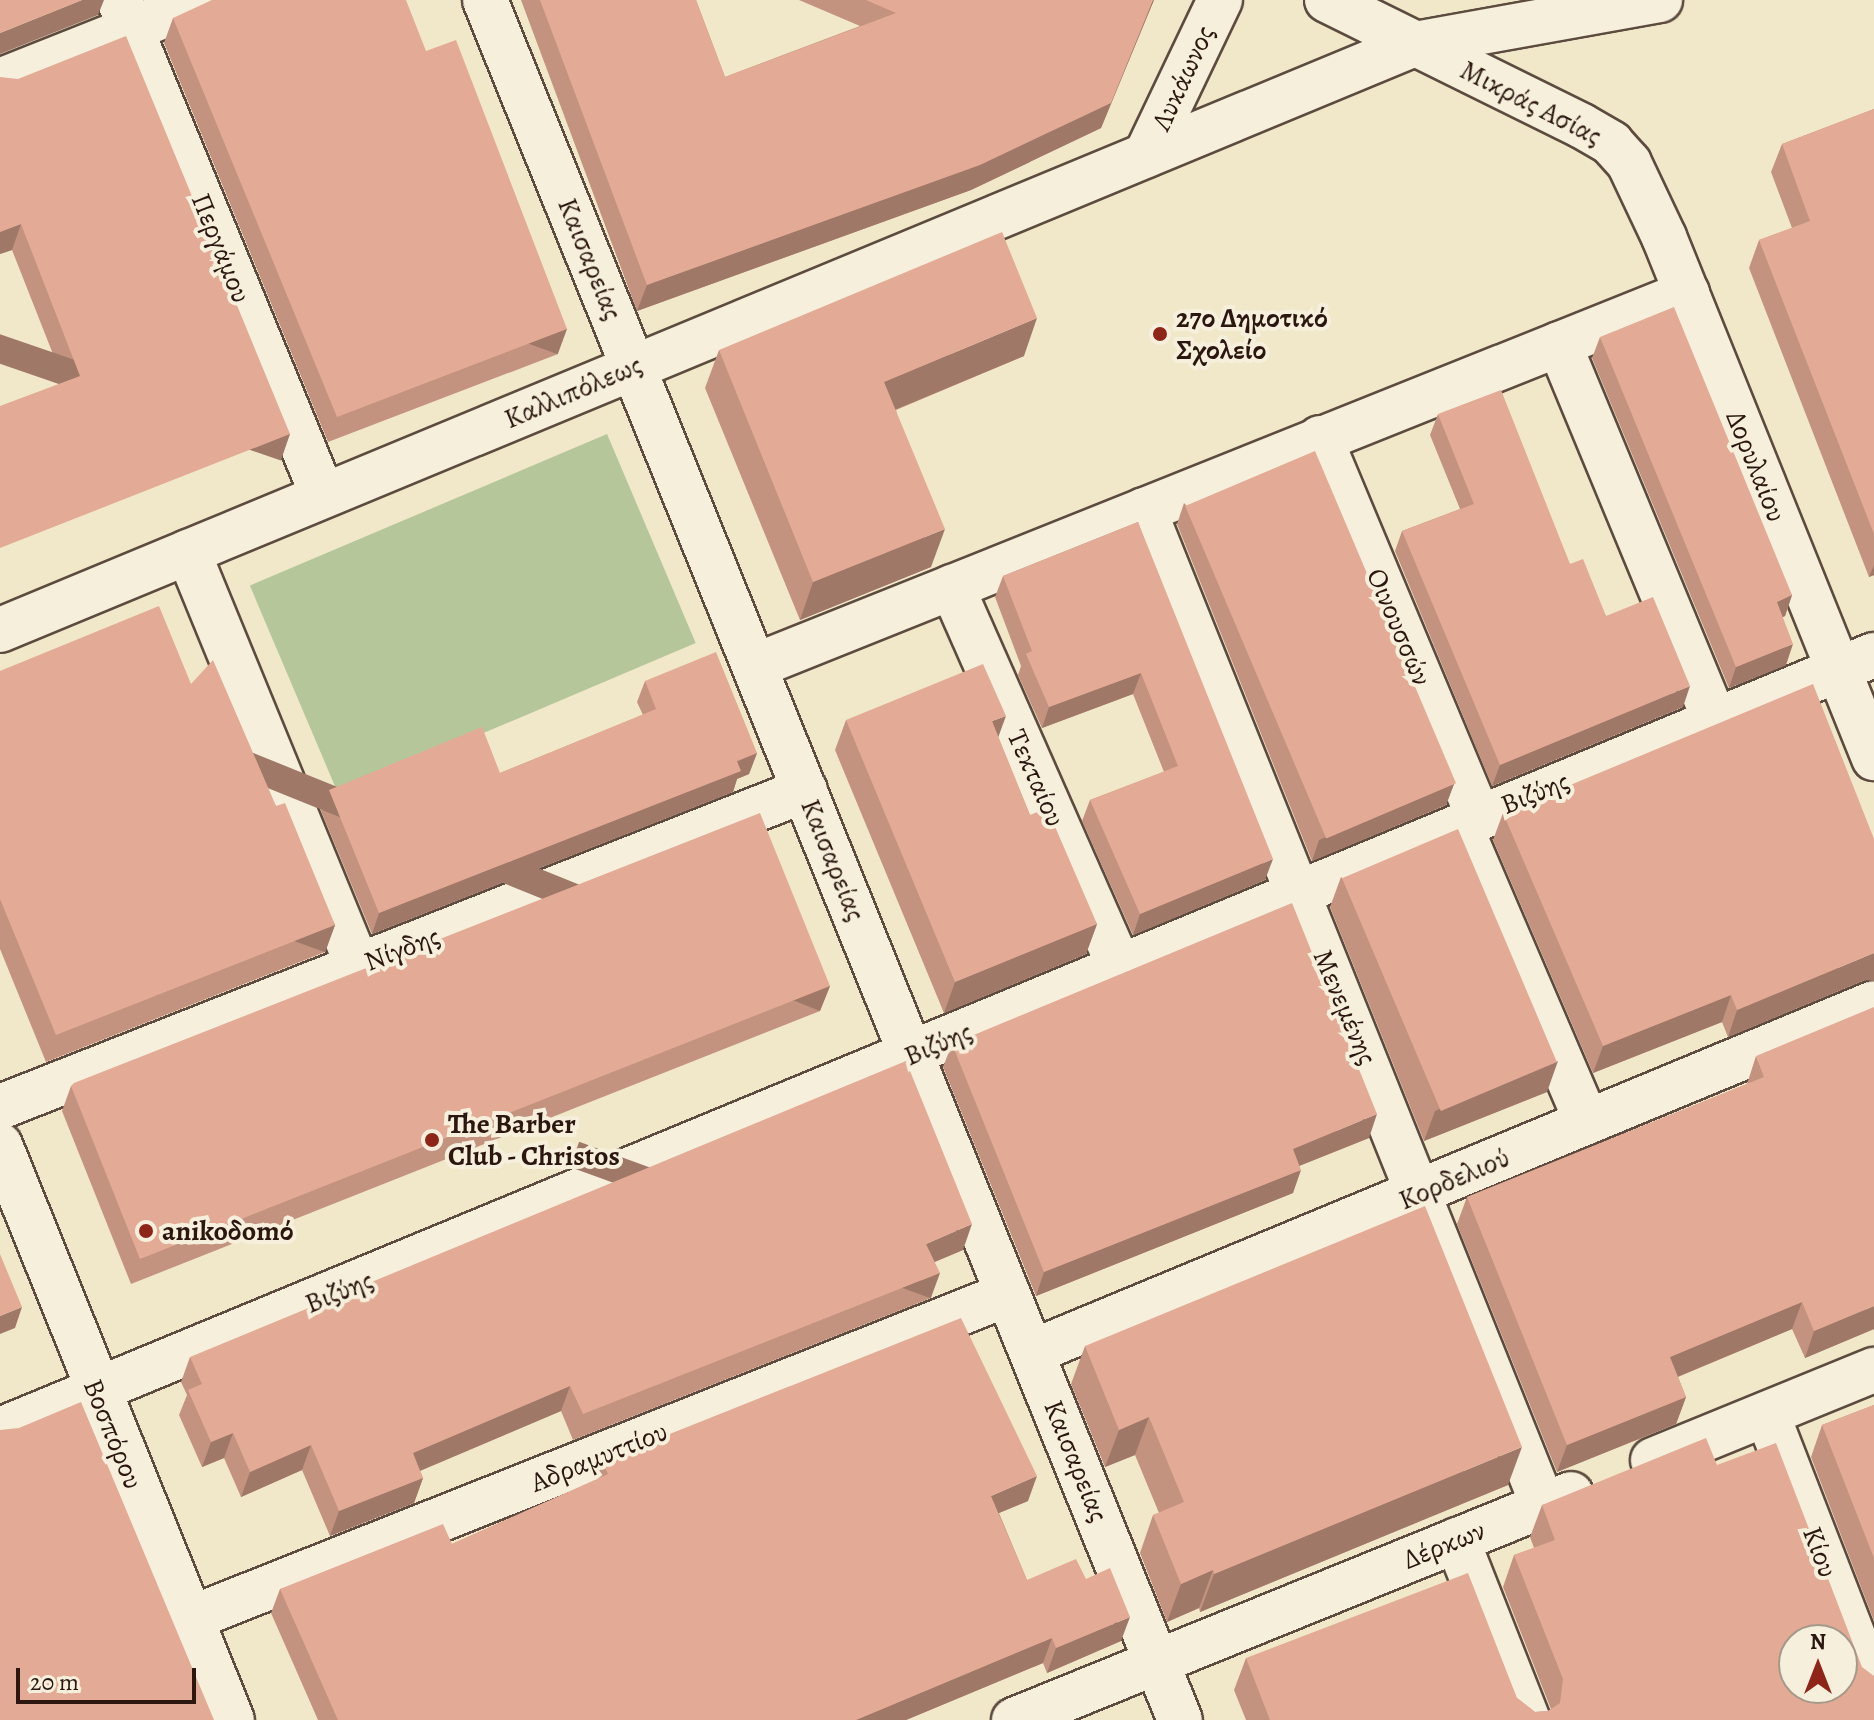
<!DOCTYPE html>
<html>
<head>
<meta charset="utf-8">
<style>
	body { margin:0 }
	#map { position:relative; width:1874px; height:1720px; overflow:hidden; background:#f1e7c9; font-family:Alegreya,serif }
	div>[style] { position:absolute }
	.green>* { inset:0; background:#b5c79a; transform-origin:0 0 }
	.roads { filter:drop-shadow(2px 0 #5c4b3e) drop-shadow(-2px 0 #5c4b3e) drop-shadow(0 2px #5c4b3e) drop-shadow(0 -2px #5c4b3e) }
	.minor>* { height:44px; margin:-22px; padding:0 22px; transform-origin:22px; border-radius:22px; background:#f6efdc }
	.wall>* { inset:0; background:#c39380 }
	.shaded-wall>* { inset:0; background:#9f7868; transform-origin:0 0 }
	.building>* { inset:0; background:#e3ab95; transform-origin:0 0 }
	.dots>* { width:22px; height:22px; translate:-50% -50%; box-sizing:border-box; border:4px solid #f6efdc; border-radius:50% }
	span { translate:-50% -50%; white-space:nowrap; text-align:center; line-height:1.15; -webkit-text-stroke:8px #f6efdc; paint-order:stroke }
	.street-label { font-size:28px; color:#2b170f }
	.poi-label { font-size:28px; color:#2b170f; font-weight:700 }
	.left { translate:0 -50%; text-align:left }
	.north { position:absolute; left:1778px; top:1624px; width:80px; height:80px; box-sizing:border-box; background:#f6efdc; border:2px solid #a5998a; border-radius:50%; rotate:0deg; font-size:22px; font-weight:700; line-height:32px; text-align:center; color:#2b170f }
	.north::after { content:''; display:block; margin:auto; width:28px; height:36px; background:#8f2418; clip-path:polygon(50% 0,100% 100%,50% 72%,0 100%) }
	.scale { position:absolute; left:16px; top:1668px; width:180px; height:36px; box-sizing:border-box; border:4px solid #2b170f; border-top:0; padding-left:10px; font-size:24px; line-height:28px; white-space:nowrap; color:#2b170f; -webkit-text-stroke:6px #f6efdc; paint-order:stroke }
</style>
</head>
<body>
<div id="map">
	<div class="green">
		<div style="left:607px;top:434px;width:227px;height:388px;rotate:67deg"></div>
	</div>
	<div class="roads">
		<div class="minor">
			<div style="left:119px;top:0;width:536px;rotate:67.64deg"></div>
			<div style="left:485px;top:0;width:1855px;rotate:68deg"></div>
			<div style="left:1327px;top:0;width:284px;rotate:26.3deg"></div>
			<div style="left:1582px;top:126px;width:34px;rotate:30deg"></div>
			<div style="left:1611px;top:143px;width:27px;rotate:48deg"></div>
			<div style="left:1629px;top:163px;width:82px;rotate:64.7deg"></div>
			<div style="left:1664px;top:237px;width:562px;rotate:68.05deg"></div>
			<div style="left:0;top:81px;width:219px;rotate:-21.7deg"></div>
			<div style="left:1146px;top:155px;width:172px;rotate:-64.5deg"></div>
			<div style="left:1559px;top:344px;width:407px;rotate:67.5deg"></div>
			<div style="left:1320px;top:438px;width:410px;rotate:67.3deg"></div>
			<div style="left:1144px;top:510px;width:1072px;rotate:68.15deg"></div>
			<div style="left:188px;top:552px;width:448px;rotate:67.7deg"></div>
			<div style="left:952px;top:587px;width:416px;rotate:66.2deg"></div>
			<div style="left:0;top:630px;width:1532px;rotate:-22.5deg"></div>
			<div style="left:1415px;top:44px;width:249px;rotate:-10.2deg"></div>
			<div style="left:755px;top:666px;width:1004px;rotate:-21.81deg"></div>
			<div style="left:1460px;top:826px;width:322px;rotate:66.8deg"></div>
			<div style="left:0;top:1107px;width:865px;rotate:-21.49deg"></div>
			<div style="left:0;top:1145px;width:620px;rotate:68.03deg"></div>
			<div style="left:1032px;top:1352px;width:911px;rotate:-22.51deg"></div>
			<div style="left:1767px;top:1414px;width:296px;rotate:68.8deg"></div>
			<div style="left:0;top:1430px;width:2028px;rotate:-22.47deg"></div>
			<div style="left:1653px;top:1460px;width:239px;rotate:-22.2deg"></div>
			<div style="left:1457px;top:1540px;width:193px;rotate:68.5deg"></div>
			<div style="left:189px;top:1619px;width:881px;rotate:-21.64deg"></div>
			<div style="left:1014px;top:1720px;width:601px;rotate:-22.08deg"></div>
		</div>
	</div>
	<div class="wall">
		<div style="clip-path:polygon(521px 0,696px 0,725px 77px,860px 26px,799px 0,1154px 0,1101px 128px,971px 190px,637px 311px)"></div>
		<div style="clip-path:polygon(173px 18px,426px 51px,558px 354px,328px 442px,164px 43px)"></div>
		<div style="clip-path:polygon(0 77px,281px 460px,64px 382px,12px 250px,0 254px)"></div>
		<div style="clip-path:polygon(1874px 109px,1874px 575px,1869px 577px,1749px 268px,1759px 240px,1792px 228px,1771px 172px,1782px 144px)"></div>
		<div style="clip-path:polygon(1600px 337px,1792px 595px,1785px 616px,1783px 617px,1786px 665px,1729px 688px,1592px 358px)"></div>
		<div style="clip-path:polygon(719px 350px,1024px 356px,896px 410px,931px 567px,800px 620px,705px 388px)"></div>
		<div style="clip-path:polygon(1438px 414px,1570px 564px,1606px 616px,1683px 707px,1492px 786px,1395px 551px,1402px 531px,1460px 509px,1430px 435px)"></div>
		<div style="clip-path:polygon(1184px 503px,1454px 784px,1446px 805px,1312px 861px,1177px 524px)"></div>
		<div style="clip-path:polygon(1138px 522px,1265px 880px,1133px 935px,1082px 821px,1090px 800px,1164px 772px,1133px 694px,1042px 728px,1018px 675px,1021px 666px,995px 597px,1003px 576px)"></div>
		<div style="clip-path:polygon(0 671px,191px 684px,276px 806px,335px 925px,325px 952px,46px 1062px,0 949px)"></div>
		<div style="clip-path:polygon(645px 681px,757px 753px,749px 774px,737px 779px,733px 792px,372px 934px,321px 811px,329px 790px,500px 773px,643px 715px,637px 702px)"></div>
		<div style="clip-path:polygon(846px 720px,998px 737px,1030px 815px,1097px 924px,1086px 954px,944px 1013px,835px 750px)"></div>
		<div style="clip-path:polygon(1503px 813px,1865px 980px,1728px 1037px,1722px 1022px,1593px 1073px,1493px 840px)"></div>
		<div style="clip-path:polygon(1341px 877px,1547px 1092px,1424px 1141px,1330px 907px)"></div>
		<div style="clip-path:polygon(830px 986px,820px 1011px,131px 1284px,62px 1111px,71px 1086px)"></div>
		<div style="clip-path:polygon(952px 1044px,1369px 1138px,1299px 1166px,1293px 1193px,1036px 1296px,943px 1067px)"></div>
		<div style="clip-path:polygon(1756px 1056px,1874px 1329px,1805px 1358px,1792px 1329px,1678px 1377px,1686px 1397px,1676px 1424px,1557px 1472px,1457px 1224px,1467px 1197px,1747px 1084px)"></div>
		<div style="clip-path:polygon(963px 1250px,935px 1262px,931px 1298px,573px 1440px,561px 1411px,420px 1471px,423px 1478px,414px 1503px,330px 1536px,302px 1470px,241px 1497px,224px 1458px,202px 1467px,179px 1415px,187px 1395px,181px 1382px,190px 1357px)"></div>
		<div style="clip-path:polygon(1085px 1346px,1508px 1485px,1200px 1612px,1199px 1608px,1167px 1622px,1140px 1553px,1153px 1515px,1159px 1513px,1135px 1455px,1105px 1467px,1071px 1384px)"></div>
		<div style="clip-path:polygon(1874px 1405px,1874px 1621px,1811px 1457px,1822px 1425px)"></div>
		<div style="clip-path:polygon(602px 1461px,1028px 1501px,999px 1513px,1027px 1580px,1086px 1579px,1121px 1641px,1047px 1673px,1043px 1663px,906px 1720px,318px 1720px,271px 1613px,280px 1589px,452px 1544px,596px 1480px)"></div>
		<div style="clip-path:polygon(1717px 1465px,1874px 1720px,1246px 1720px,1234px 1690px,1246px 1658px,1517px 1698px,1535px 1712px,1548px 1711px,1551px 1709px,1503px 1587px,1514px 1555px,1534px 1548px,1530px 1537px,1542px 1505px)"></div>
	</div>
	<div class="shaded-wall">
		<div style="clip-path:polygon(82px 0,104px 0,98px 15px,0 54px,0 33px)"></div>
		<div style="clip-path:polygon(1154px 0,1101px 128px,971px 190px,637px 311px,647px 285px)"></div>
		<div style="clip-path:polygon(21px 224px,12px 250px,0 254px,0 232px)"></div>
		<div style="clip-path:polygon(1037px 318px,1024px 356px,870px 420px,884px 382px)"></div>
		<div style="left:567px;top:329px;width:27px;height:246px;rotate:110deg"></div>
		<div style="left:290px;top:434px;width:28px;height:312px;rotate:109deg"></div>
		<div style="clip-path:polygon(945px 529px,931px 567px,800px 620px,813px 582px)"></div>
		<div style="clip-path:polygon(1874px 565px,1874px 575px,1869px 577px)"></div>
		<div style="clip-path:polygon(1792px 595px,1785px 616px,1769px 623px,1777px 602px)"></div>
		<div style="clip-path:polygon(1793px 644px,1786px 665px,1729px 688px,1736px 667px)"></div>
		<div style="clip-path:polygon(1141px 673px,1133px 694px,1042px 728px,1049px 707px)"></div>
		<div style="clip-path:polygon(1690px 686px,1683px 707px,1492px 786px,1500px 765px)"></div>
		<div style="clip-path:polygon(1006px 716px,995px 746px,992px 721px)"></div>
		<div style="clip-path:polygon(757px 753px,749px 774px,737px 779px,733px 792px,372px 934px,379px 913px)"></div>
		<div style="clip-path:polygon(1454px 784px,1446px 805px,1312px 861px,1319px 840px)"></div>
		<div style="clip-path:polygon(1273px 859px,1265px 880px,1133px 935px,1140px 914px)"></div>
		<div style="clip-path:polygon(1097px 924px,1086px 954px,944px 1013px,955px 982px)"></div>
		<div style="left:335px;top:925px;width:29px;height:300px;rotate:110deg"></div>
		<div style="clip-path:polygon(1874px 953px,1874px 981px,1865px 980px,1728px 1037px,1737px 1010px)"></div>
		<div style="left:830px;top:986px;width:27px;height:742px;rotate:112deg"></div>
		<div style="clip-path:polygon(1731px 995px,1722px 1022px,1593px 1073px,1603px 1046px)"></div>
		<div style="clip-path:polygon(1558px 1061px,1547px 1092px,1424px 1141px,1435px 1111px)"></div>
		<div style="clip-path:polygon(1377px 1114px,1369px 1138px,1284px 1172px,1293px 1149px)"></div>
		<div style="clip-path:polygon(1301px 1170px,1293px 1193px,1036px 1296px,1044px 1272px)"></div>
		<div style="clip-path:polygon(972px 1224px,963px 1250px,917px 1269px,926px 1244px)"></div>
		<div style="left:940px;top:1273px;width:27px;height:384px;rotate:110deg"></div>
		<div style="clip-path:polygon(1802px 1302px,1792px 1329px,1660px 1384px,1670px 1357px)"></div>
		<div style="clip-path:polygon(1874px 1306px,1874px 1329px,1805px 1358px,1814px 1331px)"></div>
		<div style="clip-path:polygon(22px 1307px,15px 1328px,0 1334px,0 1316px)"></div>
		<div style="clip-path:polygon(570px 1386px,561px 1411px,403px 1478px,413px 1453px)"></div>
		<div style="clip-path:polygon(1686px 1397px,1676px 1424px,1557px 1472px,1567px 1445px)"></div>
		<div style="clip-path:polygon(1149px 1417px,1135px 1455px,1105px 1467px,1119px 1430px)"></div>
		<div style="clip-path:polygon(233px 1433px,224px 1458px,202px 1467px,211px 1442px)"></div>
		<div style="clip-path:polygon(311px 1445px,302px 1470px,241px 1497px,250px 1472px)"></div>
		<div style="clip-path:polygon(1522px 1447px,1508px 1485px,1200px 1612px,1214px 1574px)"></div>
		<div style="clip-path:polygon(1037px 1476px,1028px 1501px,982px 1520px,991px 1496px)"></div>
		<div style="clip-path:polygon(423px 1478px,414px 1503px,330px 1536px,339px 1511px)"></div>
		<div style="clip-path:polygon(1213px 1570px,1199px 1608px,1167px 1622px,1181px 1584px)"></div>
		<div style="clip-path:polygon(1130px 1617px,1121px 1641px,1047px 1673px,1056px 1648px)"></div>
		<div style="clip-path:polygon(1052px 1638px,1043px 1663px,906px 1720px,856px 1720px)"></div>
	</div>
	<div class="building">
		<div style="clip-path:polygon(0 0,82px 0,0 33px)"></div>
		<div style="clip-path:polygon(212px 0,406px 0,426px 51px,456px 40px,567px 329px,337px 417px,173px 18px)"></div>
		<div style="clip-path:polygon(540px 0,696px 0,725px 77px,896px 13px,866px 0,1153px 0,1111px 103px,980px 165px,647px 285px)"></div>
		<div style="clip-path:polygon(126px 36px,290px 434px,0 548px,0 406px,80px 376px,21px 224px,0 232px,0 77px,18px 79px)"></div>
		<div style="clip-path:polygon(1874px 109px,1874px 534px,1759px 240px,1810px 221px,1782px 144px)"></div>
		<div style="clip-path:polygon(1002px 232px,1037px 318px,884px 382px,945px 529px,813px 582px,719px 350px)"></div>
		<div style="clip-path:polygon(1674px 307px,1792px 595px,1777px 602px,1793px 644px,1736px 667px,1600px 337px)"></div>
		<div style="clip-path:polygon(1501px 390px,1570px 564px,1583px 559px,1606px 616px,1653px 597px,1690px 686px,1500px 765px,1402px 531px,1474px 504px,1438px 414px)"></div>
		<div style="left:1315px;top:451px;width:361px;height:141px;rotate:67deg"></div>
		<div style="clip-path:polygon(1138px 522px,1273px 859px,1140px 914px,1090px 800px,1178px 766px,1141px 673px,1049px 707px,1026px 654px,1032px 651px,1003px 576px)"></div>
		<div style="clip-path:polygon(159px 606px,191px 684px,213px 660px,276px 806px,285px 803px,335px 925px,56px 1035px,0 899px,0 671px)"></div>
		<div style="clip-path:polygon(716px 652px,757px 753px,737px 761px,741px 771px,379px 913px,329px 790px,482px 727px,500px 773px,656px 709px,645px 681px)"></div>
		<div style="clip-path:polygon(983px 664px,1006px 716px,992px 721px,1030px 815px,1047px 808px,1097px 924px,955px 982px,846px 720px)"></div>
		<div style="clip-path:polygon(1813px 684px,1874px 839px,1874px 953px,1737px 1010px,1731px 995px,1603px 1046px,1503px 813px)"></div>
		<div style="clip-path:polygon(760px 813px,830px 986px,140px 1259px,71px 1086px,74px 1083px)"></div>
		<div style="left:1458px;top:829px;width:253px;height:126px;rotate:67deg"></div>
		<div style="clip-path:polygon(1292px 903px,1377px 1114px,1293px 1149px,1301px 1170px,1044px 1272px,952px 1044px)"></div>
		<div style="clip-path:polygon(1874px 1007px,1874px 1306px,1814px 1331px,1802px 1302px,1670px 1357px,1686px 1397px,1567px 1445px,1467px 1197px,1764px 1077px,1756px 1056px)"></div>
		<div style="clip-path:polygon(906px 1061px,972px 1224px,926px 1244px,940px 1273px,583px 1414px,570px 1386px,413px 1453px,423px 1478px,339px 1511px,311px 1445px,250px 1472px,233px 1433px,211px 1442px,188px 1390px,202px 1384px,190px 1357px)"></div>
		<div style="clip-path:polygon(1425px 1206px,1522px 1447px,1214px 1574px,1213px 1570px,1181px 1584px,1153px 1515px,1184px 1502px,1149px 1417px,1119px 1430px,1085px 1346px)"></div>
		<div style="clip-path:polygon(0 1254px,22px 1307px,0 1316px)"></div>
		<div style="clip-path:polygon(961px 1318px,1037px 1476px,991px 1496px,1027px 1580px,1076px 1559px,1086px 1579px,1110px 1568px,1130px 1617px,1056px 1648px,1052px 1638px,856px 1720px,338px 1720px,280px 1589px,443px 1524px,452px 1544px,608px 1474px,602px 1461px)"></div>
		<div style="clip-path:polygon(81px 1402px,214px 1720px,0 1720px,0 1430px,19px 1428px)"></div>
		<div style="clip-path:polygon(1874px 1405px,1874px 1558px,1822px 1425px)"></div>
		<div style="clip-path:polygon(evenodd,1706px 1438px,1717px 1465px,1776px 1443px,1862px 1667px,1874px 1676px,1874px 1720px,1270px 1720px,1246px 1658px,1468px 1573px,1517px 1698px,1535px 1712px,1548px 1711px,1560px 1703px,1563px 1679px,1514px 1555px,1555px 1540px,1542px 1505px,1706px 1438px,1794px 1640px,1842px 1640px,1842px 1688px,1794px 1688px,1794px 1640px)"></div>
	</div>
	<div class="dots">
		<div style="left:1160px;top:334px;background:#8f2418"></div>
		<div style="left:432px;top:1140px;background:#8f2418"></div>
		<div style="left:146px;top:1231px;background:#8f2418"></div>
	</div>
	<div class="street-label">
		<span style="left:1183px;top:78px;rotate:-65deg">Λυκάωνος</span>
		<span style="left:1531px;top:103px;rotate:27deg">Μικράς Ασίας</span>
		<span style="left:221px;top:248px;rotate:68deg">Περγάμου</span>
		<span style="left:590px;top:259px;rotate:68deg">Καισαρείας</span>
		<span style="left:573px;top:392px;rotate:-23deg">Καλλιπόλεως</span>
		<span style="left:1756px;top:466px;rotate:68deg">Δορυλαίου</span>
		<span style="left:1399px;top:627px;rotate:67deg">Οινουσσών</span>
		<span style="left:1036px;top:778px;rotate:66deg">Τεκταίου</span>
		<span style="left:1535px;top:793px;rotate:-22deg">Βιζύης</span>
		<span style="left:833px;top:860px;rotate:68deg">Καισαρείας</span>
		<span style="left:402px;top:949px;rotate:-21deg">Νίγδης</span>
		<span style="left:1345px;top:1007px;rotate:67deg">Μενεμένης</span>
		<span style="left:938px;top:1044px;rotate:-23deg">Βιζύης</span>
		<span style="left:1454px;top:1179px;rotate:-23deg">Κορδελιού</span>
		<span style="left:339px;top:1292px;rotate:-22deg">Βιζύης</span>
		<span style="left:113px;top:1434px;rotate:68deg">Βοσπόρου</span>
		<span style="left:599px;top:1457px;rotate:-22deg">Αδραμυττίου</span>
		<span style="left:1076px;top:1461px;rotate:68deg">Καισαρείας</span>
		<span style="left:1444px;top:1545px;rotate:-22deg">Δέρκων</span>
		<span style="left:1820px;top:1552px;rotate:69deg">Κίου</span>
	</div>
	<div class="poi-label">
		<span class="left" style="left:1176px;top:334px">27ο Δημοτικό<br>Σχολείο</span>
		<span class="left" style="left:448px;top:1140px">The Barber<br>Club - Christos</span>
		<span class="left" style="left:162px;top:1231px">anikoδomό</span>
	</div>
	<div class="north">N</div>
	<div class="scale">20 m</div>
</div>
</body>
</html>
